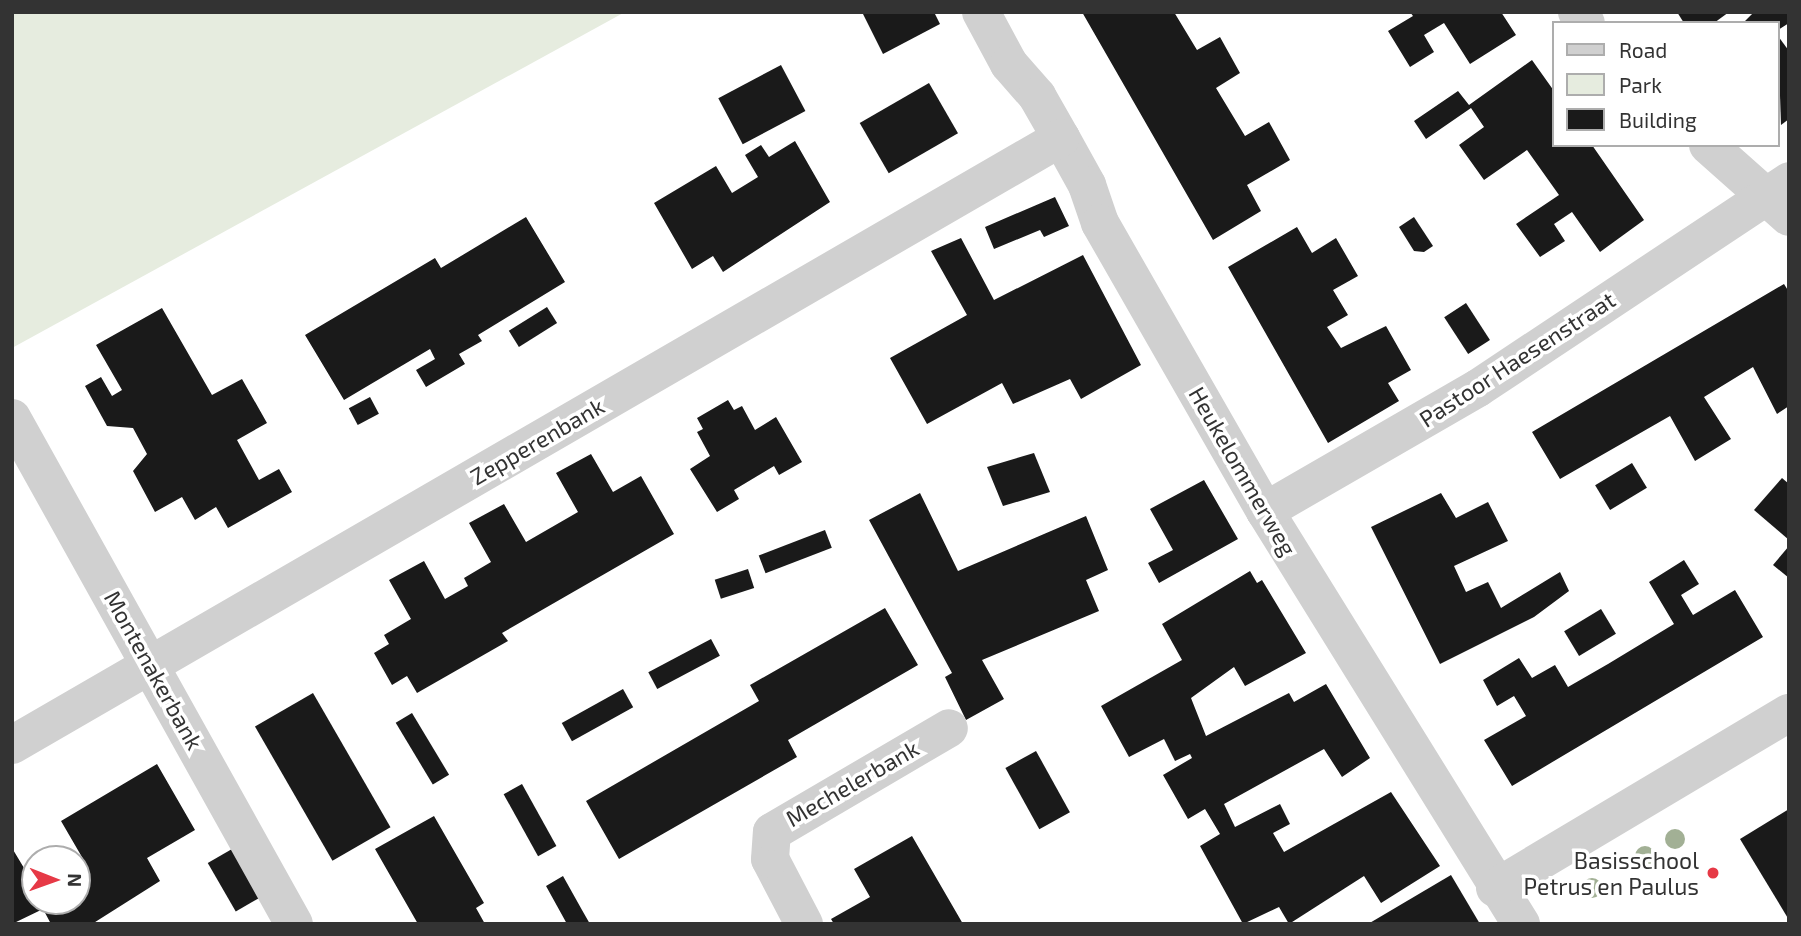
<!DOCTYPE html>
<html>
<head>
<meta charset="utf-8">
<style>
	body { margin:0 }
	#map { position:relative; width:1801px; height:936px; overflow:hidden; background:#fff; font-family:"Exo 2",sans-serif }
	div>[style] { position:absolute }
	.green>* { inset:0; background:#e6ecdf }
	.building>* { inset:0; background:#1a1a1a; transform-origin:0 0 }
	.minor>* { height:38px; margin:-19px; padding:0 19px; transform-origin:19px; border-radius:19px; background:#d0d0d0 }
	.trees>* { width:20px; height:20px; margin:-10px; border-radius:50%; background:#a2b095 }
	.dots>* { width:19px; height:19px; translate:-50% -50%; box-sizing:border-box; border:4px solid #fff; border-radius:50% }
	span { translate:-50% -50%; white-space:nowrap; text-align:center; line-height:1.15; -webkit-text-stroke:7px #fff; paint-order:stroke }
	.street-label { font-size:23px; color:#333 }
	.poi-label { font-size:23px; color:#333 }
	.right { translate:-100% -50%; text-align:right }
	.frame { position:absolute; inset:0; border:14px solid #333; pointer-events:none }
	.legend { position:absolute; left:1552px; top:21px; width:228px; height:126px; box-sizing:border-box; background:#fff; border:2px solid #adadad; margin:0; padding:9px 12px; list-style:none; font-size:21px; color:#333 }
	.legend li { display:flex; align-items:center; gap:14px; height:35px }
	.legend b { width:35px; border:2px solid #adadad }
	.north { position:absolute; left:21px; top:845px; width:70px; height:70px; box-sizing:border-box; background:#fff; border:2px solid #adadad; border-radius:50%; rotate:91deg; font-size:19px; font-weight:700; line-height:28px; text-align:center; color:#333 }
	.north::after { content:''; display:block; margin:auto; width:24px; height:32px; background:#e63946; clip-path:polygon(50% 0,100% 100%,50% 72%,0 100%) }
</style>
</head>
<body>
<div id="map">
	<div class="green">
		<div style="clip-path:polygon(12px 12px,625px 12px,12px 348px)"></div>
	</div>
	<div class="building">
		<div style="clip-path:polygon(862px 12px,934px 12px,940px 24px,883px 54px)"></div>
		<div style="clip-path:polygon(1082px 12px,1174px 12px,1197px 50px,1220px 37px,1240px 73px,1216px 88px,1245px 136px,1269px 122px,1290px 160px,1247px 185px,1261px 211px,1213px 240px)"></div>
		<div style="clip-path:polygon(1410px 12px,1501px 12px,1516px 35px,1470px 64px,1444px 23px,1424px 35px,1434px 52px,1410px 67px,1388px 31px,1413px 16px)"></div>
		<div style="clip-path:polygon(1677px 12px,1729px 12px,1714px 23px,1684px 23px)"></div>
		<div style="clip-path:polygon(1754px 12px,1789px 12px,1789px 23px,1778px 30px,1778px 23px,1743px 23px)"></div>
		<div style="clip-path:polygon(1778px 36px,1789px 51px,1789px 119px,1781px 125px)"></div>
		<div style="clip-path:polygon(1532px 60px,1554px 91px,1554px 145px,1592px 145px,1644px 220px,1600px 252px,1572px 212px,1554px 224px,1565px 241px,1540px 257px,1516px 224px,1559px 195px,1527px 150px,1484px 180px,1459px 145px,1484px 127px,1471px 108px,1426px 139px,1414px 121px,1458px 91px,1469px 105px)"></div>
		<div style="left:781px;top:65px;width:52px;height:71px;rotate:62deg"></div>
		<div style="left:929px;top:83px;width:58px;height:80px;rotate:60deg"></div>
		<div style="clip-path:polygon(795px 141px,830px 202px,723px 272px,713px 256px,692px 269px,654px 203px,716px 166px,732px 193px,758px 177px,745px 155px,761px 145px,769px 157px)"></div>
		<div style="clip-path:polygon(1055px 197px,1069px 226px,1044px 237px,1040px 230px,994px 249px,985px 227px)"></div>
		<div style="clip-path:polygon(526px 217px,565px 282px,478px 335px,482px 341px,459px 354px,465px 364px,426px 387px,416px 370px,435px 359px,430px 349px,344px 400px,305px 335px,435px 258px,441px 268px)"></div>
		<div style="clip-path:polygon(1414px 217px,1433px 246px,1424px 252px,1414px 251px,1399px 227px)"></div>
		<div style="clip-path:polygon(1297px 227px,1312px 253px,1336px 238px,1358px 276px,1333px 290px,1348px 315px,1327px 327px,1341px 348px,1386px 326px,1411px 370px,1388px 383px,1399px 401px,1328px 443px,1228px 267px)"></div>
		<div style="clip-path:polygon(961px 238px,994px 300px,1083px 255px,1141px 365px,1081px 399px,1070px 379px,1013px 404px,1002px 383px,927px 424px,890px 358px,967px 315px,931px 251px)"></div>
		<div style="clip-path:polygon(1784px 284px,1789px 292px,1789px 406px,1777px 414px,1753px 367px,1704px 397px,1731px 439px,1695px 461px,1670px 416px,1560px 479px,1532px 432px)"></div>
		<div style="left:1466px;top:303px;width:44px;height:26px;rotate:57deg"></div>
		<div style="left:547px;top:307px;width:19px;height:45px;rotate:58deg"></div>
		<div style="clip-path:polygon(162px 308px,212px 395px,242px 379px,267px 423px,237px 440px,259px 480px,279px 469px,292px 492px,228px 528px,216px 507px,195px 520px,182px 497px,155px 512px,133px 471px,147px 454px,133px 428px,107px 426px,85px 386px,101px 377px,112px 396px,122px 390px,96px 345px)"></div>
		<div style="left:370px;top:397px;width:19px;height:24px;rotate:62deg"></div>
		<div style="clip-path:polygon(728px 400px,734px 410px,742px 406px,755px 430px,776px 417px,802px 462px,779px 475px,774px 466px,734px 490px,739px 499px,717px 512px,690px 469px,710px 456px,697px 432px,703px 429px,697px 418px)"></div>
		<div style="clip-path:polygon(1034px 453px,1050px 492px,1003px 506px,987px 467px)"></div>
		<div style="clip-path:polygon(591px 454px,613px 492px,641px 476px,674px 534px,502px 633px,508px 641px,417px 693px,407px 676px,392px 685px,374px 653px,389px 644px,384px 635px,411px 619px,389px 580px,424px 561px,445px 599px,468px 586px,464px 578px,491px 562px,469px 523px,504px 504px,526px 542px,578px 512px,556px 473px)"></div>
		<div style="left:1632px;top:463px;width:29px;height:43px;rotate:59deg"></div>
		<div style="clip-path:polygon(1782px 478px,1789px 484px,1789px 540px,1754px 510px)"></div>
		<div style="clip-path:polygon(1204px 480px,1238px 539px,1159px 583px,1148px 563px,1173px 550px,1150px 509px)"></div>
		<div style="clip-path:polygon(920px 493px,958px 571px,1086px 516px,1108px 570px,1086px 580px,1099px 611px,982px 660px,1004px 699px,966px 720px,945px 677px,952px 673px,869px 520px)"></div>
		<div style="clip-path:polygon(1441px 493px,1456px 518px,1488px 502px,1508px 541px,1454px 566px,1466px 592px,1488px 582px,1501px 608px,1560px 572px,1569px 591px,1534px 617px,1440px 664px,1371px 527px)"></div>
		<div style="left:825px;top:530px;width:19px;height:71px;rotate:69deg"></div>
		<div style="clip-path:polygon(1789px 546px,1789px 578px,1773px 565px)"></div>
		<div style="clip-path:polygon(1684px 560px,1699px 584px,1681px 595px,1693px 615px,1735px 590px,1763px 637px,1512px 786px,1484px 740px,1526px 716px,1514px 696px,1497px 706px,1483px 680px,1519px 658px,1532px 678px,1555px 665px,1568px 687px,1608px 664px,1674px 624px,1649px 582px)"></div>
		<div style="left:748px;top:569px;width:20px;height:35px;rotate:72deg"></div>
		<div style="clip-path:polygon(1250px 571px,1257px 583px,1262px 580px,1306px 653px,1245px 686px,1234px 667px,1191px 698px,1206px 736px,1289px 693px,1294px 702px,1326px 684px,1370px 758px,1342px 777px,1324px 749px,1224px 804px,1235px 827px,1280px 804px,1290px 824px,1273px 833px,1284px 852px,1391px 792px,1440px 866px,1381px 903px,1364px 876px,1289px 924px,1279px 907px,1243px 924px,1200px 846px,1220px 834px,1205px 809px,1188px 819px,1163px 775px,1192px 758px,1190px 754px,1175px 761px,1164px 739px,1129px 757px,1101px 706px,1182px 660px,1162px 624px)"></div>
		<div style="clip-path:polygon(885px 608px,918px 665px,788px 740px,797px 757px,619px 859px,586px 801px,759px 701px,750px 685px)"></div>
		<div style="left:1601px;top:609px;width:29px;height:43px;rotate:59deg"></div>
		<div style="left:711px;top:639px;width:19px;height:71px;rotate:62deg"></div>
		<div style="left:623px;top:689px;width:21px;height:70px;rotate:61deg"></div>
		<div style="left:313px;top:693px;width:155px;height:67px;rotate:60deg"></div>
		<div style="left:412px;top:713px;width:72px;height:19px;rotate:59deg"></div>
		<div style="left:1036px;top:751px;width:70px;height:35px;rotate:61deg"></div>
		<div style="clip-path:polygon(157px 764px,195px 830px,147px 858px,160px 881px,92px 924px,51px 924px,43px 909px,12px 924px,12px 848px,24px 868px,35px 862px,35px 901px,77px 901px,77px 869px,86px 864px,61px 821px)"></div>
		<div style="left:522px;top:784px;width:71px;height:21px;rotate:61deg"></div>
		<div style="clip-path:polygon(1789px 809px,1789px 920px,1740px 839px)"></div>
		<div style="clip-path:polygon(434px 816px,484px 903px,476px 908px,485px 924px,418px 924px,375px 849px)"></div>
		<div style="clip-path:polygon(912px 836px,963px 924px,834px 924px,831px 919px,870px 897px,854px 869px)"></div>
		<div style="left:232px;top:849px;width:56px;height:28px;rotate:60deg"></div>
		<div style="clip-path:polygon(52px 852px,56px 859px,40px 859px)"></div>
		<div style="clip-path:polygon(1451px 875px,1480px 924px,1368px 924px)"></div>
		<div style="clip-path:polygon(563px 876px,582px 910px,590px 924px,567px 924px,546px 886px)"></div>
	</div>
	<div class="minor">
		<div style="left:981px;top:12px;width:59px;rotate:61.7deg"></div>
		<div style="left:1009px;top:64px;width:43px;rotate:48.8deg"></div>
		<div style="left:1037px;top:96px;width:48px;rotate:60.3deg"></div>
		<div style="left:1061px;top:138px;width:54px;rotate:61deg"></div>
		<div style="left:1087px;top:185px;width:40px;rotate:71.1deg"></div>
		<div style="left:1100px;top:223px;width:332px;rotate:60.2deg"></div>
		<div style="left:1265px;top:511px;width:486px;rotate:58.2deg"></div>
		<div style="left:1577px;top:12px;width:14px;rotate:51deg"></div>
		<div style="left:1708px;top:145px;width:108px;rotate:41.6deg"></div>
		<div style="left:12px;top:418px;width:579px;rotate:60.87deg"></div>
		<div style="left:1265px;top:511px;width:246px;rotate:-30deg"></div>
		<div style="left:1478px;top:388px;width:374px;rotate:-33.6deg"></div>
		<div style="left:12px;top:745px;width:1212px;rotate:-30.06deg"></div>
		<div style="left:1495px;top:888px;width:342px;rotate:-30.8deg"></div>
		<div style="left:804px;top:924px;width:73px;rotate:-117.6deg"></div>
		<div style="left:770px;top:859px;width:27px;rotate:-86deg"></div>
		<div style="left:772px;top:832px;width:205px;rotate:-30.4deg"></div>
	</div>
	<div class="trees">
		<div style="left:1675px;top:839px"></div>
		<div style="left:1645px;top:856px"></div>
		<div style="left:1592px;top:888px"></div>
	</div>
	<div class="dots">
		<div style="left:1713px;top:873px;background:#e63946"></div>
	</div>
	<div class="street-label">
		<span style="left:1517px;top:359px;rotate:-33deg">Pastoor Haesenstraat</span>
		<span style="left:537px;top:441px;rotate:-30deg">Zepperenbank</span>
		<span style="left:1243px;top:471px;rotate:60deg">Heukelommerweg</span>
		<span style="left:154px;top:670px;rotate:61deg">Montenakerbank</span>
		<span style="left:852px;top:783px;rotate:-30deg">Mechelerbank</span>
	</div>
	<div class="poi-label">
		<span class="right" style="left:1699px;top:873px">Basisschool<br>Petrus en Paulus</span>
	</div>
	<div class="frame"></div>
	<ul class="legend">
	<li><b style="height:9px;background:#d0d0d0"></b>Road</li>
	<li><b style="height:19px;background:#e6ecdf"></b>Park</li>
	<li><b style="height:19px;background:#1a1a1a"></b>Building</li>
	</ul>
	<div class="north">N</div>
</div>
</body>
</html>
